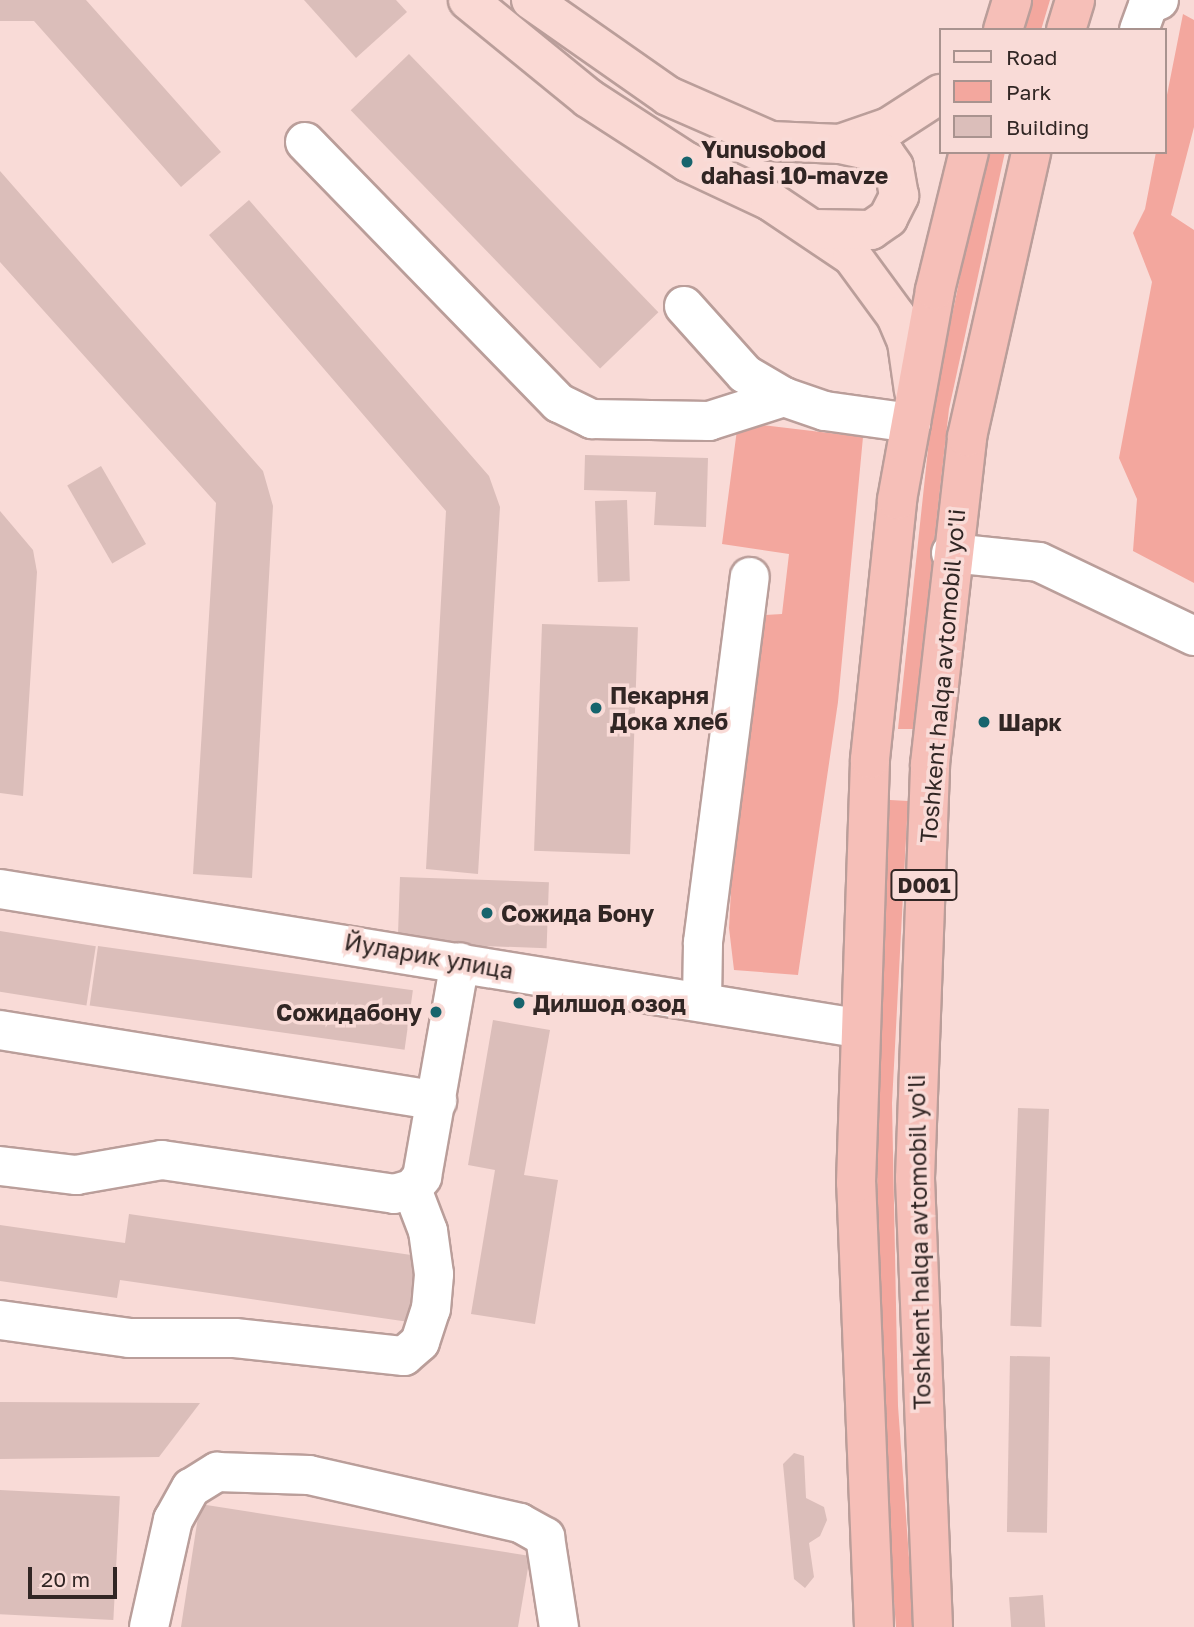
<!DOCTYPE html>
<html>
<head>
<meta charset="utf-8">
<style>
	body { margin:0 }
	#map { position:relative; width:1194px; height:1627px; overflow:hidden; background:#f9dbd7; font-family:"Golos Text",sans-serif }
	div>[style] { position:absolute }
	.green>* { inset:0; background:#f3a79e }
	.building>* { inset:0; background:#dbbeba; transform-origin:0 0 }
	.roads { filter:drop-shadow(2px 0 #ba9e9a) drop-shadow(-2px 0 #ba9e9a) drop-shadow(0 2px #ba9e9a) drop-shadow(0 -2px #ba9e9a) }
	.minor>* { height:38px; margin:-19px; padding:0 19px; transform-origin:19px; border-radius:19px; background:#fff }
	.major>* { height:38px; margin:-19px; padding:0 19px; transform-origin:19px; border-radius:19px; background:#fad9d4 }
	.highway>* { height:38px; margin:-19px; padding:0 19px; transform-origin:19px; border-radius:19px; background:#f6bfb8 }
	.dots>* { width:19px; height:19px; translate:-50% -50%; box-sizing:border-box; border:4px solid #f9dbd7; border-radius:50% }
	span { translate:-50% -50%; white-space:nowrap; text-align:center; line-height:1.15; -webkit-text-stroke:7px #f9dbd7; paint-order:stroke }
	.shield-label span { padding:2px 5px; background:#f9dbd7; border:2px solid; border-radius:5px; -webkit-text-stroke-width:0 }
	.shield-label { font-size:21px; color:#312624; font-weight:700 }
	.poi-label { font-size:23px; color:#312624; font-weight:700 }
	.left { translate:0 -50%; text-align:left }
	.right { translate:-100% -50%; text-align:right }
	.street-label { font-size:23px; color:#312624 }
	.legend { position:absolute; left:939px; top:28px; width:228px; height:126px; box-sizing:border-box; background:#f9dbd7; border:2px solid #a9938f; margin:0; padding:9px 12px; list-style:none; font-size:21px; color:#312624 }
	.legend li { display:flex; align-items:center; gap:14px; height:35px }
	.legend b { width:35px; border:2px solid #a9938f }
	.scale { position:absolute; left:28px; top:1567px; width:89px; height:32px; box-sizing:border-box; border:4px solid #312624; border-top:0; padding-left:9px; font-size:21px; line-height:24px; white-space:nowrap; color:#312624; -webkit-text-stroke:5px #f9dbd7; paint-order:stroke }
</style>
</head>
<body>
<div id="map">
	<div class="green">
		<div style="clip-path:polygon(1031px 0,1050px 0,1041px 30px,1022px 30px)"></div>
		<div style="clip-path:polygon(1183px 14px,1194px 20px,1194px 127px,1171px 215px,1194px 230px,1194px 583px,1133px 551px,1137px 499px,1119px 458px,1152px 282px,1133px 233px,1145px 209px,1156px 152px,1164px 152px,1164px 110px)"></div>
		<div style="clip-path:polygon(986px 152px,1005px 152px,949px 409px,913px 729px,898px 729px,932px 412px)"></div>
		<div style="clip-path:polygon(738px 422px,863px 437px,838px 702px,798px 975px,734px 970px,729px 928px,734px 832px,765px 615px,782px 614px,789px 554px,722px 544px)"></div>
		<div style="clip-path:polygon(890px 800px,908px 801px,892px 1103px,898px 1406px,914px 1627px,896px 1627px,879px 1408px,876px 1002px)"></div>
	</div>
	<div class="building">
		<div style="clip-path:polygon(0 0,86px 0,221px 152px,181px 187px,34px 21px,0 21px)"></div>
		<div style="clip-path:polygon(304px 0,396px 0,407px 12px,356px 58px)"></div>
		<div style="left:409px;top:54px;width:359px;height:81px;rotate:46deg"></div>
		<div style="clip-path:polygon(0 171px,263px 471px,273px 506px,252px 878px,193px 874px,216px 503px,0 262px)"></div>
		<div style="clip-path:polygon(249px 200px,489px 476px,500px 507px,478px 874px,426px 869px,446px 511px,209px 235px)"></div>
		<div style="clip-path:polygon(585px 455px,708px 458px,706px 527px,654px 525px,656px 492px,584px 490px)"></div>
		<div style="left:101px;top:466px;width:90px;height:39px;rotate:60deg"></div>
		<div style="left:627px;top:500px;width:81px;height:32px;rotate:88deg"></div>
		<div style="clip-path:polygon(0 511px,33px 550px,37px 572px,23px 796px,0 793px)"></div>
		<div style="left:542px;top:624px;width:96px;height:227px;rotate:2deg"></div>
		<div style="left:400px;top:877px;width:149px;height:66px;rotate:2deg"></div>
		<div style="left:0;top:931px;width:97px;height:60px;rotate:9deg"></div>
		<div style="left:98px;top:946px;width:318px;height:60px;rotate:8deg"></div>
		<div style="clip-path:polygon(493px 1020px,550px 1030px,524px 1175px,558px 1180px,535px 1324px,471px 1314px,495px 1170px,468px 1165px)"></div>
		<div style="left:1018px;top:1108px;width:31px;height:218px;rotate:2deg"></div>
		<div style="clip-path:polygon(129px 1214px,425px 1257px,416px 1323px,120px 1280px,117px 1298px,0 1281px,0 1225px,125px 1243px)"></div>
		<div style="left:1010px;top:1356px;width:40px;height:176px;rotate:1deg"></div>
		<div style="clip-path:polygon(0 1402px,200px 1403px,159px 1457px,0 1459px)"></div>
		<div style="clip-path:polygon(794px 1453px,804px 1456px,806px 1498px,824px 1507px,827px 1520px,820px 1536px,809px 1543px,814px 1577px,805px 1588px,794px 1579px,783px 1464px)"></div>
		<div style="left:0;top:1490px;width:120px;height:124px;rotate:3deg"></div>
		<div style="clip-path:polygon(200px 1504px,530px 1556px,518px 1627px,181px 1627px)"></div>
		<div style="left:1043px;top:1595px;width:32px;height:34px;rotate:86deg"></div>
	</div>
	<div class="roads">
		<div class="minor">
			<div style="left:1139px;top:30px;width:27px;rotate:-70deg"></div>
			<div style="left:1148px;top:5px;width:12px;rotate:-24deg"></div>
			<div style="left:305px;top:142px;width:364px;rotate:45.8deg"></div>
			<div style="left:559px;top:403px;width:37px;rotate:26deg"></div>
			<div style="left:592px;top:419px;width:117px;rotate:1deg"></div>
			<div style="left:709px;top:421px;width:79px;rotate:-17.7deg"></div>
			<div style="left:684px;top:306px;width:91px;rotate:48.1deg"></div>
			<div style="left:745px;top:374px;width:45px;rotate:30.5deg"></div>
			<div style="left:784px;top:397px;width:43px;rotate:18.9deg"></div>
			<div style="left:825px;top:411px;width:87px;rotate:7.9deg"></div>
			<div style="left:951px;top:553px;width:88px;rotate:5.8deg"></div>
			<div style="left:1039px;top:562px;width:172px;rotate:25.5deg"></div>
			<div style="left:0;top:889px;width:868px;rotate:9.21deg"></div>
			<div style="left:702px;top:1001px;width:59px;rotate:-89deg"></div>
			<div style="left:703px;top:942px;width:368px;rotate:-82.7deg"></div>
			<div style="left:0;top:1030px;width:443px;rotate:9.2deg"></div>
			<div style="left:0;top:1166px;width:77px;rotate:6.8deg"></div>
			<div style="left:76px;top:1175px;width:87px;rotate:-9.9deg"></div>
			<div style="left:162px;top:1160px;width:234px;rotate:8.3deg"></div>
			<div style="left:394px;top:1194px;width:19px;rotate:-16deg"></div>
			<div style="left:412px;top:1189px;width:16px;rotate:-50deg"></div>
			<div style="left:422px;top:1177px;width:218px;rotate:-80deg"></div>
			<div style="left:0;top:1320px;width:130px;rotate:7.9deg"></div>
			<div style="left:129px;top:1338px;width:106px"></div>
			<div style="left:235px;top:1338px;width:170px;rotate:6.1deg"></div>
			<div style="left:404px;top:1356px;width:21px;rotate:-41deg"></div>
			<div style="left:420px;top:1342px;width:35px;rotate:-72deg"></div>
			<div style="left:431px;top:1309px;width:35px;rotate:-85deg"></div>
			<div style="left:434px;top:1274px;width:43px;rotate:-97.9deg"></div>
			<div style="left:428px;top:1231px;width:45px;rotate:-110.9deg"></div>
			<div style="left:149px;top:1627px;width:110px;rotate:-77.4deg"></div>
			<div style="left:173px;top:1520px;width:37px;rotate:-61deg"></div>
			<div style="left:191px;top:1488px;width:31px;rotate:-32deg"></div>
			<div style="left:217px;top:1472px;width:92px;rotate:1.9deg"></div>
			<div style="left:309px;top:1475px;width:216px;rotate:12.8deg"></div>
			<div style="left:520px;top:1523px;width:29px;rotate:29deg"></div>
			<div style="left:545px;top:1537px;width:91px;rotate:81.2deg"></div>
		</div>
		<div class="major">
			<div style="left:468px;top:0;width:155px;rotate:39.2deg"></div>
			<div style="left:588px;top:98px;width:118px;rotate:32.9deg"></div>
			<div style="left:687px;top:162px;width:92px;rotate:25.2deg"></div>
			<div style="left:770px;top:201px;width:99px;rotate:33.9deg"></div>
			<div style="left:852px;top:256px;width:74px;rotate:53.7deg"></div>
			<div style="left:896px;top:316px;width:28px;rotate:67deg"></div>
			<div style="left:907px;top:342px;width:49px;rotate:81.9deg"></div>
			<div style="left:531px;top:0;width:167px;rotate:35deg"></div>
			<div style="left:668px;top:96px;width:112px;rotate:23.6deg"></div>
			<div style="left:771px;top:141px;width:69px;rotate:2.5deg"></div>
			<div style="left:840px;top:144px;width:52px;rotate:-19.1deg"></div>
			<div style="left:889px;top:127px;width:61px;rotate:-32.9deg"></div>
			<div style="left:815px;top:229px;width:56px;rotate:1deg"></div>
			<div style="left:871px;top:230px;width:21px;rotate:-35deg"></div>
			<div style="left:888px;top:218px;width:25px;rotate:-63deg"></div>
			<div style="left:899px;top:196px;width:29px;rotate:-100deg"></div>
			<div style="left:894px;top:167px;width:16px;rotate:-125deg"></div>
			<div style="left:885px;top:154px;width:46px;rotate:-167.5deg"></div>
		</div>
		<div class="highway">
			<div style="left:1003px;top:30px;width:31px;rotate:-73deg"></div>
			<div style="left:1066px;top:30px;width:31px;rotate:-73deg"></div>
			<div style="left:874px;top:1627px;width:444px;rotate:-92.3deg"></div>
			<div style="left:856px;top:1183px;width:424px;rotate:-88.1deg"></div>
			<div style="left:870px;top:759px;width:260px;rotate:-84deg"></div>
			<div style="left:897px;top:500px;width:213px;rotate:-79.7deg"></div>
			<div style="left:935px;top:290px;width:142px;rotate:-76.2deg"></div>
			<div style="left:933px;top:1627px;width:449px;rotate:-92.3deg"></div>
			<div style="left:915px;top:1178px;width:414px;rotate:-87.9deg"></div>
			<div style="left:930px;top:764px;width:329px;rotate:-83.5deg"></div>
			<div style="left:967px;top:437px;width:292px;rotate:-77.3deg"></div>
		</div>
	</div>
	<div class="dots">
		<div style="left:687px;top:162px;background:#17646d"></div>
		<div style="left:596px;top:708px;background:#17646d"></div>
		<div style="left:984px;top:722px;background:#17646d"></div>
		<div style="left:487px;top:913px;background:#17646d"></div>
		<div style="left:519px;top:1003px;background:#17646d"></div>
		<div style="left:436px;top:1012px;background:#17646d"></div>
	</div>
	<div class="shield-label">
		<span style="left:924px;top:885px">D001</span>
	</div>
	<div class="poi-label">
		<span class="left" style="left:701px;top:162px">Yunusobod<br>dahasi 10-mavze</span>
		<span class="left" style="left:610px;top:708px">Пекарня<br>Дока хлеб</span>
		<span class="left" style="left:998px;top:722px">Шарк</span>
		<span class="left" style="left:501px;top:913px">Сожида Бону</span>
		<span class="left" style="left:533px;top:1003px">Дилшод озод</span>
		<span class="right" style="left:422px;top:1012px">Сожидабону</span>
	</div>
	<div class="street-label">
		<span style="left:942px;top:676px;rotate:-85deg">Toshkent halqa avtomobil yo'li</span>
		<span style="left:429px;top:956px;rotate:10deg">Йуларик улица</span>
		<span style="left:919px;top:1242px;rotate:-91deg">Toshkent halqa avtomobil yo'li</span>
	</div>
	<ul class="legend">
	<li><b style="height:9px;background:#fad9d4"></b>Road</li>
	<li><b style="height:19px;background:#f3a79e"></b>Park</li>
	<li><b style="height:19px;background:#dbbeba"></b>Building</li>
	</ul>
	<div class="scale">20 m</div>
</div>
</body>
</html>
